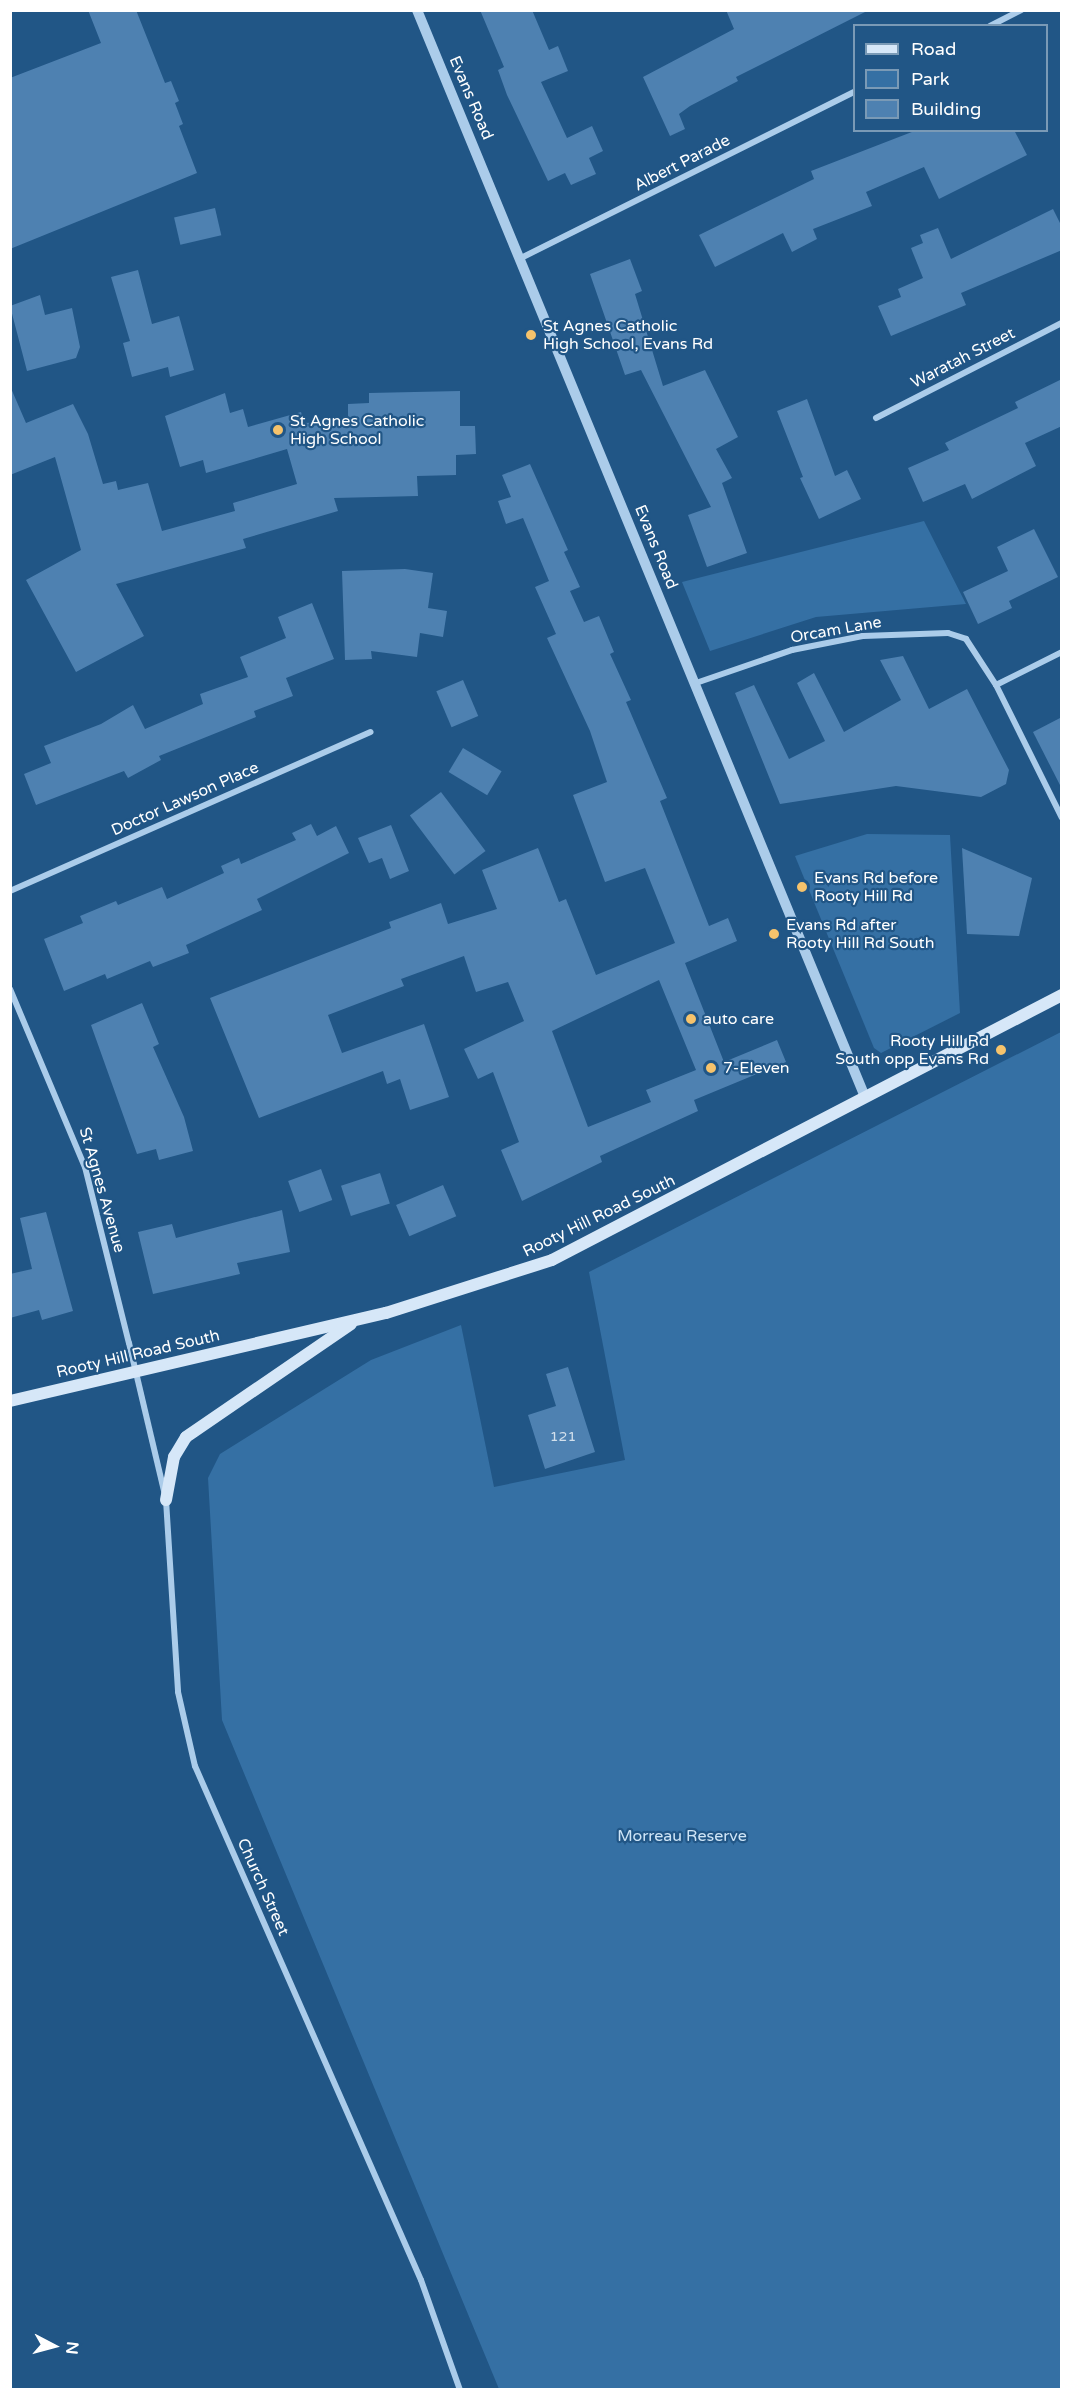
<!DOCTYPE html>
<html>
<head>
<meta charset="utf-8">
<style>
	body { margin:0 }
	#map { position:relative; width:1072px; height:2400px; overflow:hidden; background:#215686; font-family:"Varela Round",sans-serif }
	div>[style] { position:absolute }
	.green>* { inset:0; background:#3570a4 }
	.building>* { inset:0; background:#4e81b1; transform-origin:0 0 }
	.minor>* { height:6px; margin:-3px; padding:0 3px; transform-origin:3px; border-radius:3px; background:#abccea }
	.tertiary>* { height:10px; margin:-5px; padding:0 5px; transform-origin:5px; border-radius:5px; background:#abccea }
	.secondary>* { height:12px; margin:-6px; padding:0 6px; transform-origin:6px; border-radius:6px; background:#d6e7f8 }
	.dots>* { width:16px; height:16px; translate:-50% -50%; box-sizing:border-box; border:3px solid #215686; border-radius:50% }
	span { translate:-50% -50%; white-space:nowrap; text-align:center; line-height:1.15; -webkit-text-stroke:4.5px #215686; paint-order:stroke }
	.number-label { font-size:14px; color:#d3e0ec }
	.number-label span { -webkit-text-stroke-width:0 }
	.street-label { font-size:16px; color:#fff }
	.poi-label { font-size:16px; color:#fff }
	.left { translate:0 -50%; text-align:left }
	.right { translate:-100% -50%; text-align:right }
	.park-label { font-size:16px; color:#cfe5f7 }
	.frame { position:absolute; inset:0; border:12px solid #fff; pointer-events:none }
	.legend { position:absolute; left:853px; top:24px; width:195px; height:108px; box-sizing:border-box; background:#215686; border:2px solid #7a9ab6; margin:0; padding:8px 10px; list-style:none; font-size:18px; color:#fff }
	.legend li { display:flex; align-items:center; gap:12px; height:30px }
	.legend b { width:30px; border:2px solid #7a9ab6 }
	.north { position:absolute; left:24px; top:2316px; width:60px; height:60px; -webkit-text-stroke:4px #215686; paint-order:stroke; rotate:96deg; font-size:16px; font-weight:700; line-height:24px; text-align:center; color:#fff }
	.north::after { content:''; display:block; margin:auto; width:21px; height:27px; background:#fff; clip-path:polygon(50% 0,100% 100%,50% 72%,0 100%) }
</style>
</head>
<body>
<div id="map">
	<div class="green">
		<div style="clip-path:polygon(924px 521px,966px 604px,816px 617px,710px 651px,682px 582px)"></div>
		<div style="clip-path:polygon(867px 834px,950px 835px,960px 1013px,881px 1053px,874px 1048px,795px 856px)"></div>
		<div style="clip-path:polygon(1061px 1032px,1061px 2389px,499px 2389px,222px 1720px,208px 1478px,220px 1454px,371px 1360px,461px 1325px,494px 1487px,625px 1460px,589px 1272px)"></div>
	</div>
	<div class="building">
		<div style="clip-path:polygon(88px 10px,136px 10px,165px 83px,171px 81px,179px 101px,175px 103px,183px 124px,179px 126px,197px 173px,10px 249px,10px 78px,101px 43px)"></div>
		<div style="clip-path:polygon(480px 10px,532px 10px,549px 50px,558px 46px,568px 71px,541px 82px,567px 138px,592px 126px,603px 151px,589px 158px,596px 174px,571px 185px,565px 173px,548px 181px,507px 95px,498px 70px,504px 67px)"></div>
		<div style="clip-path:polygon(726px 10px,869px 10px,736px 77px,738px 81px,690px 106px,679px 114px,685px 129px,670px 136px,643px 77px,734px 29px)"></div>
		<div style="clip-path:polygon(917px 130px,1014px 130px,1027px 155px,939px 199px,924px 167px,866px 192px,872px 206px,813px 229px,817px 239px,792px 252px,783px 233px,715px 267px,699px 235px,814px 179px,811px 171px)"></div>
		<div style="left:215px;top:208px;width:28px;height:42px;rotate:77deg"></div>
		<div style="clip-path:polygon(1053px 209px,1062px 227px,1062px 250px,961px 293px,966px 305px,891px 336px,878px 306px,901px 297px,898px 289px,923px 278px,911px 248px,923px 243px,920px 235px,938px 228px,951px 259px)"></div>
		<div style="clip-path:polygon(630px 259px,642px 291px,635px 294px,663px 386px,705px 370px,738px 437px,716px 449px,732px 478px,722px 483px,747px 553px,707px 567px,688px 515px,711px 507px,641px 370px,625px 375px,590px 274px)"></div>
		<div style="clip-path:polygon(138px 270px,152px 324px,179px 316px,194px 370px,170px 377px,168px 367px,132px 377px,123px 343px,130px 341px,111px 277px)"></div>
		<div style="clip-path:polygon(40px 295px,45px 315px,72px 308px,80px 347px,76px 358px,27px 371px,10px 306px)"></div>
		<div style="clip-path:polygon(1062px 379px,1062px 426px,1025px 443px,1036px 466px,972px 499px,965px 484px,923px 502px,908px 468px,949px 450px,945px 443px,1018px 408px,1015px 402px)"></div>
		<div style="clip-path:polygon(10px 386px,26px 423px,73px 404px,88px 434px,103px 484px,116px 481px,118px 490px,148px 483px,162px 531px,235px 511px,233px 503px,297px 484px,287px 449px,206px 473px,203px 460px,180px 467px,165px 416px,225px 393px,230px 413px,243px 409px,248px 427px,301px 412px,304px 423px,348px 421px,348px 404px,369px 403px,369px 393px,460px 391px,460px 426px,475px 426px,476px 454px,456px 455px,456px 475px,417px 476px,418px 496px,334px 498px,338px 511px,243px 539px,246px 548px,116px 584px,144px 636px,76px 672px,26px 580px,81px 550px,55px 457px,10px 475px)"></div>
		<div style="clip-path:polygon(807px 399px,835px 476px,847px 470px,861px 499px,819px 519px,800px 478px,803px 477px,777px 411px)"></div>
		<div style="clip-path:polygon(evenodd,530px 464px,568px 550px,564px 552px,580px 587px,570px 591px,584px 622px,599px 616px,614px 652px,610px 654px,631px 700px,626px 702px,667px 798px,660px 801px,709px 926px,728px 918px,737px 941px,685px 963px,724px 1062px,777px 1040px,786px 1062px,694px 1100px,698px 1111px,600px 1156px,602px 1162px,522px 1201px,501px 1150px,519px 1142px,493px 1072px,478px 1079px,464px 1049px,524px 1021px,508px 982px,476px 992px,464px 956px,401px 979px,404px 986px,328px 1015px,342px 1053px,424px 1024px,449px 1097px,410px 1110px,400px 1079px,387px 1084px,383px 1071px,259px 1118px,210px 998px,391px 928px,389px 922px,441px 903px,448px 924px,497px 909px,482px 870px,538px 848px,559px 902px,566px 899px,596px 975px,675px 943px,645px 868px,605px 882px,573px 795px,607px 782px,590px 731px,547px 638px,556px 634px,535px 587px,549px 581px,523px 518px,506px 524px,498px 501px,511px 497px,502px 475px,530px 464px,659px 980px,696px 1070px,646px 1090px,651px 1102px,588px 1127px,552px 1031px,659px 980px)"></div>
		<div style="clip-path:polygon(1034px 529px,1058px 577px,1009px 601px,1012px 608px,978px 624px,963px 592px,1008px 571px,997px 547px)"></div>
		<div style="clip-path:polygon(405px 569px,433px 573px,428px 608px,447px 611px,443px 637px,420px 633px,417px 657px,371px 651px,372px 659px,345px 660px,342px 571px)"></div>
		<div style="clip-path:polygon(312px 603px,334px 659px,286px 678px,293px 696px,254px 711px,256px 717px,159px 756px,161px 760px,128px 778px,124px 771px,36px 805px,24px 774px,51px 763px,44px 746px,101px 724px,133px 705px,145px 729px,203px 704px,200px 694px,248px 677px,240px 657px,286px 638px,278px 617px)"></div>
		<div style="clip-path:polygon(903px 656px,929px 709px,967px 689px,1009px 770px,1006px 784px,981px 797px,896px 786px,780px 804px,735px 693px,754px 685px,789px 759px,825px 741px,797px 683px,814px 673px,844px 732px,901px 700px,880px 660px)"></div>
		<div style="left:463px;top:680px;width:39px;height:29px;rotate:67deg"></div>
		<div style="clip-path:polygon(1062px 717px,1062px 789px,1033px 732px)"></div>
		<div style="left:463px;top:748px;width:45px;height:28px;rotate:31deg"></div>
		<div style="left:441px;top:792px;width:74px;height:39px;rotate:53deg"></div>
		<div style="clip-path:polygon(311px 824px,317px 836px,336px 826px,349px 853px,257px 899px,262px 910px,186px 945px,189px 953px,153px 967px,150px 961px,107px 979px,105px 974px,64px 991px,44px 939px,83px 923px,80px 916px,116px 901px,118px 905px,162px 887px,167px 899px,224px 873px,221px 866px,239px 858px,241px 864px,296px 840px,292px 833px)"></div>
		<div style="clip-path:polygon(391px 825px,409px 871px,390px 879px,382px 858px,369px 863px,358px 838px)"></div>
		<div style="clip-path:polygon(962px 848px,1032px 878px,1019px 936px,967px 934px)"></div>
		<div style="clip-path:polygon(142px 1003px,159px 1044px,153px 1047px,184px 1117px,193px 1151px,159px 1160px,156px 1149px,137px 1154px,91px 1025px)"></div>
		<div style="left:321px;top:1169px;width:33px;height:35px;rotate:70deg"></div>
		<div style="left:380px;top:1173px;width:32px;height:41px;rotate:72deg"></div>
		<div style="left:443px;top:1185px;width:34px;height:51px;rotate:67deg"></div>
		<div style="clip-path:polygon(282px 1210px,290px 1252px,237px 1263px,240px 1274px,153px 1294px,138px 1232px,172px 1224px,176px 1238px)"></div>
		<div style="clip-path:polygon(46px 1212px,73px 1311px,42px 1320px,39px 1310px,10px 1318px,10px 1274px,32px 1269px,20px 1218px)"></div>
		<div style="clip-path:polygon(568px 1367px,595px 1452px,545px 1469px,528px 1415px,556px 1406px,546px 1374px)"></div>
	</div>
	<div class="minor">
		<div style="left:990px;top:26px;width:35px;rotate:-27deg"></div>
		<div style="left:521px;top:258px;width:372px;rotate:-26.5deg"></div>
		<div style="left:876px;top:418px;width:209px;rotate:-27.1deg"></div>
		<div style="left:696px;top:683px;width:102px;rotate:-19deg"></div>
		<div style="left:792px;top:650px;width:72px;rotate:-11.2deg"></div>
		<div style="left:863px;top:636px;width:85px;rotate:-2deg"></div>
		<div style="left:948px;top:633px;width:19px;rotate:18deg"></div>
		<div style="left:966px;top:639px;width:55px;rotate:56.9deg"></div>
		<div style="left:996px;top:685px;width:148px;rotate:63.6deg"></div>
		<div style="left:996px;top:685px;width:74px;rotate:-26.6deg"></div>
		<div style="left:10px;top:891px;width:394px;rotate:-23.8deg"></div>
		<div style="left:10px;top:989px;width:193px;rotate:67.2deg"></div>
		<div style="left:85px;top:1167px;width:181px;rotate:76deg"></div>
		<div style="left:129px;top:1343px;width:161px;rotate:76.7deg"></div>
		<div style="left:166px;top:1500px;width:192px;rotate:86.4deg"></div>
		<div style="left:178px;top:1692px;width:76px;rotate:77.1deg"></div>
		<div style="left:195px;top:1766px;width:561px;rotate:66.27deg"></div>
		<div style="left:421px;top:2280px;width:117px;rotate:70.5deg"></div>
	</div>
	<div class="tertiary">
		<div style="left:417px;top:10px;width:1176px;rotate:67.6deg"></div>
	</div>
	<div class="secondary">
		<div style="left:10px;top:1401px;width:386px;rotate:-13.2deg"></div>
		<div style="left:386px;top:1313px;width:174px;rotate:-17.7deg"></div>
		<div style="left:552px;top:1260px;width:575px;rotate:-27.46deg"></div>
		<div style="left:166px;top:1500px;width:44px;rotate:-79.5deg"></div>
		<div style="left:174px;top:1457px;width:23px;rotate:-59deg"></div>
		<div style="left:186px;top:1437px;width:200px;rotate:-34.4deg"></div>
	</div>
	<div class="dots">
		<div style="left:531px;top:335px;background:#f6c36c"></div>
		<div style="left:278px;top:430px;background:#f6c36c"></div>
		<div style="left:802px;top:887px;background:#f6c36c"></div>
		<div style="left:774px;top:934px;background:#f6c36c"></div>
		<div style="left:691px;top:1019px;background:#f6c36c"></div>
		<div style="left:1001px;top:1050px;background:#f6c36c"></div>
		<div style="left:711px;top:1068px;background:#f6c36c"></div>
	</div>
	<div class="number-label">
		<span style="left:563px;top:1437px">121</span>
	</div>
	<div class="street-label">
		<span style="left:471px;top:98px;rotate:67deg">Evans Road</span>
		<span style="left:682px;top:163px;rotate:-27deg">Albert Parade</span>
		<span style="left:963px;top:358px;rotate:-27deg">Waratah Street</span>
		<span style="left:656px;top:547px;rotate:68deg">Evans Road</span>
		<span style="left:836px;top:630px;rotate:-10deg">Orcam Lane</span>
		<span style="left:185px;top:799px;rotate:-24deg">Doctor Lawson Place</span>
		<span style="left:102px;top:1190px;rotate:74deg">St Agnes Avenue</span>
		<span style="left:599px;top:1216px;rotate:-26deg">Rooty Hill Road South</span>
		<span style="left:138px;top:1354px;rotate:-13deg">Rooty Hill Road South</span>
		<span style="left:263px;top:1887px;rotate:66deg">Church Street</span>
	</div>
	<div class="poi-label">
		<span class="left" style="left:543px;top:335px">St Agnes Catholic<br>High School, Evans Rd</span>
		<span class="left" style="left:290px;top:430px">St Agnes Catholic<br>High School</span>
		<span class="left" style="left:814px;top:887px">Evans Rd before<br>Rooty Hill Rd</span>
		<span class="left" style="left:786px;top:934px">Evans Rd after<br>Rooty Hill Rd South</span>
		<span class="left" style="left:703px;top:1019px">auto care</span>
		<span class="right" style="left:989px;top:1050px">Rooty Hill Rd<br>South opp Evans Rd</span>
		<span class="left" style="left:723px;top:1068px">7-Eleven</span>
	</div>
	<div class="park-label">
		<span style="left:682px;top:1836px">Morreau Reserve</span>
	</div>
	<div class="frame"></div>
	<ul class="legend">
	<li><b style="height:8px;background:#d6e7f8"></b>Road</li>
	<li><b style="height:16px;background:#3570a4"></b>Park</li>
	<li><b style="height:16px;background:#4e81b1"></b>Building</li>
	</ul>
	<div class="north">N</div>
</div>
</body>
</html>
